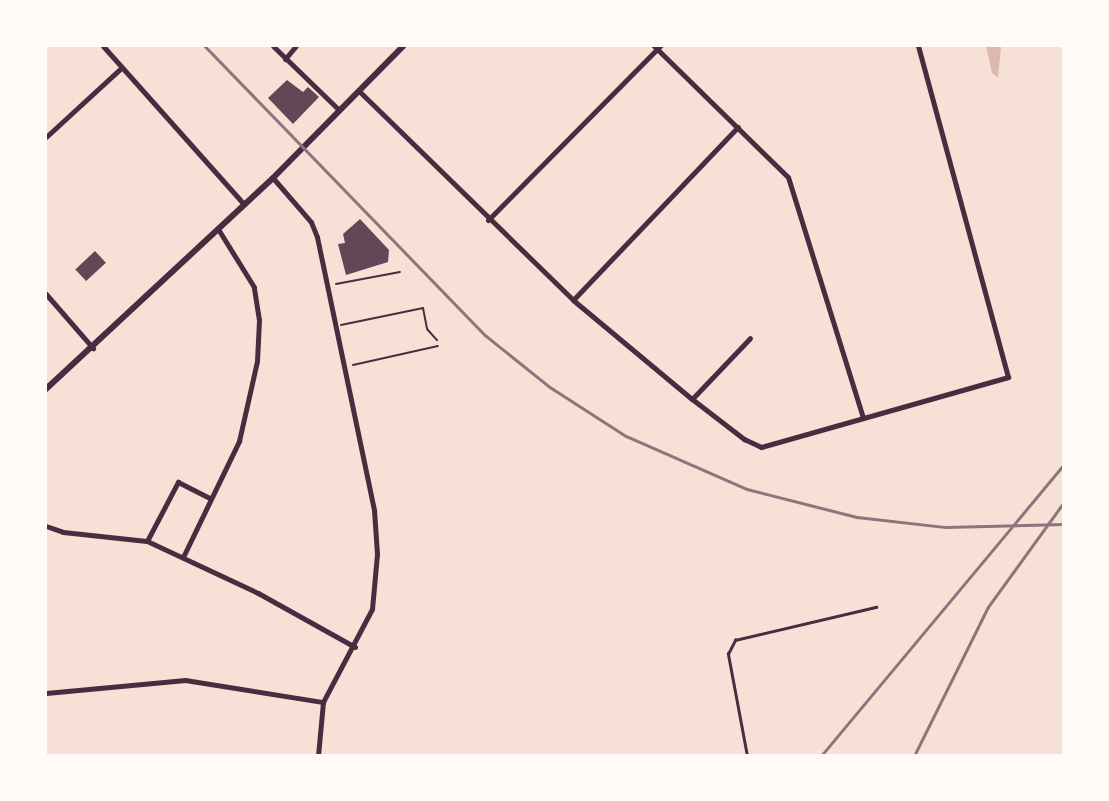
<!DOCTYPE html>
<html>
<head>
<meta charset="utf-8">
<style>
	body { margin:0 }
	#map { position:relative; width:1109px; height:801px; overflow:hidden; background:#f7e1d7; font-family:Barlow,sans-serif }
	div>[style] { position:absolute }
	.water>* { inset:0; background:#dcb8b0 }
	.building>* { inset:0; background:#644757; transform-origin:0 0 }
	.path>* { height:2px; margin:-1px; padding:0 1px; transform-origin:1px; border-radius:1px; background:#4a2c40 }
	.service>* { height:2.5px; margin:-1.25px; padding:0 1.25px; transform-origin:1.25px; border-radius:1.25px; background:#4a2c40 }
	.minor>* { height:5px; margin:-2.5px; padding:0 2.5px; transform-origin:2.5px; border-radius:2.5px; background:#4a2c40 }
	.tertiary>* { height:6px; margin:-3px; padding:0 3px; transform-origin:3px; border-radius:3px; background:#4a2c40 }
	.rail>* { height:2.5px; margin:-1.25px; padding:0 1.25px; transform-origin:1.25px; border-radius:1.25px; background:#8f747c }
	span { translate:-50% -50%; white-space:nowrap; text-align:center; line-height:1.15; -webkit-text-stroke:6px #fffaf5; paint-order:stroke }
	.frame { position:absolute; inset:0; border:47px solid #fffaf5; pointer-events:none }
</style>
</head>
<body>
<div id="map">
	<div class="water">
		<div style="clip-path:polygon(986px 46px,1001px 46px,998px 78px,992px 73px)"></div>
	</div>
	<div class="building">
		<div style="clip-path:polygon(287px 80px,303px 92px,308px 87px,319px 97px,293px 124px,268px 98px)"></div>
		<div style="clip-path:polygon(360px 219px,389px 250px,388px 262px,346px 275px,338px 244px,345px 243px,343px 234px)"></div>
		<div style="left:95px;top:251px;width:16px;height:27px;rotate:47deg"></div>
	</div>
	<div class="path">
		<div style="left:336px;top:284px;width:65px;rotate:-10.6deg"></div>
		<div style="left:341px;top:325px;width:84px;rotate:-11.7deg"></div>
		<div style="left:423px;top:308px;width:21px;rotate:79deg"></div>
		<div style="left:427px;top:329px;width:15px;rotate:48deg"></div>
		<div style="left:353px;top:365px;width:87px;rotate:-12.6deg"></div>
	</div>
	<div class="service">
		<div style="left:747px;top:756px;width:104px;rotate:-100.6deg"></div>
		<div style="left:728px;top:654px;width:16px;rotate:-63deg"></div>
		<div style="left:735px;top:640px;width:145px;rotate:-13.2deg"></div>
	</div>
	<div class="minor">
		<div style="left:103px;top:46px;width:212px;rotate:48.3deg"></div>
		<div style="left:273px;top:46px;width:92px;rotate:44.1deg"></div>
		<div style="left:654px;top:46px;width:187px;rotate:44.4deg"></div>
		<div style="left:788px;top:177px;width:252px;rotate:72.7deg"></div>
		<div style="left:285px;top:59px;width:17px;rotate:-50deg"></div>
		<div style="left:359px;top:91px;width:299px;rotate:44.3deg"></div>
		<div style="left:573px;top:300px;width:155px;rotate:39.8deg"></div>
		<div style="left:692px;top:399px;width:66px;rotate:37.6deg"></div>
		<div style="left:744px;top:439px;width:19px;rotate:25deg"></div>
		<div style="left:761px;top:447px;width:257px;rotate:-15.8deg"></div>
		<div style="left:1008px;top:377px;width:343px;rotate:-105.2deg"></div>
		<div style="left:46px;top:137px;width:100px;rotate:-42.6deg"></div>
		<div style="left:273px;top:178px;width:58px;rotate:49.2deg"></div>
		<div style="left:311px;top:222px;width:16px;rotate:68deg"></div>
		<div style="left:317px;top:237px;width:279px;rotate:78.2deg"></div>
		<div style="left:374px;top:510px;width:44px;rotate:86.1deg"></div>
		<div style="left:377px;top:554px;width:55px;rotate:95.2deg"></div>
		<div style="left:372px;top:609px;width:105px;rotate:117.8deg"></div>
		<div style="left:323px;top:702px;width:54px;rotate:95.3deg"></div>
		<div style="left:488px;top:220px;width:245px;rotate:-45.3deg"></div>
		<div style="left:46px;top:294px;width:72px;rotate:49deg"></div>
		<div style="left:573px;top:300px;width:239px;rotate:-46.4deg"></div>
		<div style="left:692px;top:399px;width:84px;rotate:-46.4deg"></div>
		<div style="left:46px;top:526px;width:18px;rotate:19deg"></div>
		<div style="left:63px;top:532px;width:84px;rotate:6.1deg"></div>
		<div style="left:147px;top:541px;width:123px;rotate:25.1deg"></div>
		<div style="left:258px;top:593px;width:111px;rotate:29.1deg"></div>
		<div style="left:147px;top:541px;width:67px;rotate:-62.3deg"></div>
		<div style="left:178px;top:482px;width:36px;rotate:27deg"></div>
		<div style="left:183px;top:557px;width:129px;rotate:-64.2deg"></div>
		<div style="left:239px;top:441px;width:82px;rotate:-77.3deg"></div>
		<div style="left:257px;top:361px;width:41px;rotate:-87.2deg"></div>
		<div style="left:259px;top:320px;width:33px;rotate:-99deg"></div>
		<div style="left:254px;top:287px;width:68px;rotate:-121.8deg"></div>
		<div style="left:46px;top:693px;width:140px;rotate:-5.3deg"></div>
		<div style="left:185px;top:680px;width:140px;rotate:9.1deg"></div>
	</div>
	<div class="tertiary">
		<div style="left:46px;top:389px;width:310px;rotate:-42.9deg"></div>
		<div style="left:273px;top:178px;width:185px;rotate:-45.4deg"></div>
	</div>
	<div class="rail">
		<div style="left:205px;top:46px;width:402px;rotate:45.9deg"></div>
		<div style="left:485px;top:335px;width:83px;rotate:38.7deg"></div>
		<div style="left:550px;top:387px;width:90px;rotate:32.8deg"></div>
		<div style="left:626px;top:436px;width:132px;rotate:23.7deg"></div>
		<div style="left:747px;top:489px;width:114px;rotate:14.3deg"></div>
		<div style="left:857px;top:517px;width:89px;rotate:6.5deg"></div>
		<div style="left:945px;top:527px;width:119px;rotate:-1.4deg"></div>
		<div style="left:821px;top:756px;width:380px;rotate:-50.2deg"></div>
		<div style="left:914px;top:756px;width:166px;rotate:-63.6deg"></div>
		<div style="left:988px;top:607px;width:130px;rotate:-54.1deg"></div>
	</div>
	<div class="frame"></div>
</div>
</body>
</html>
